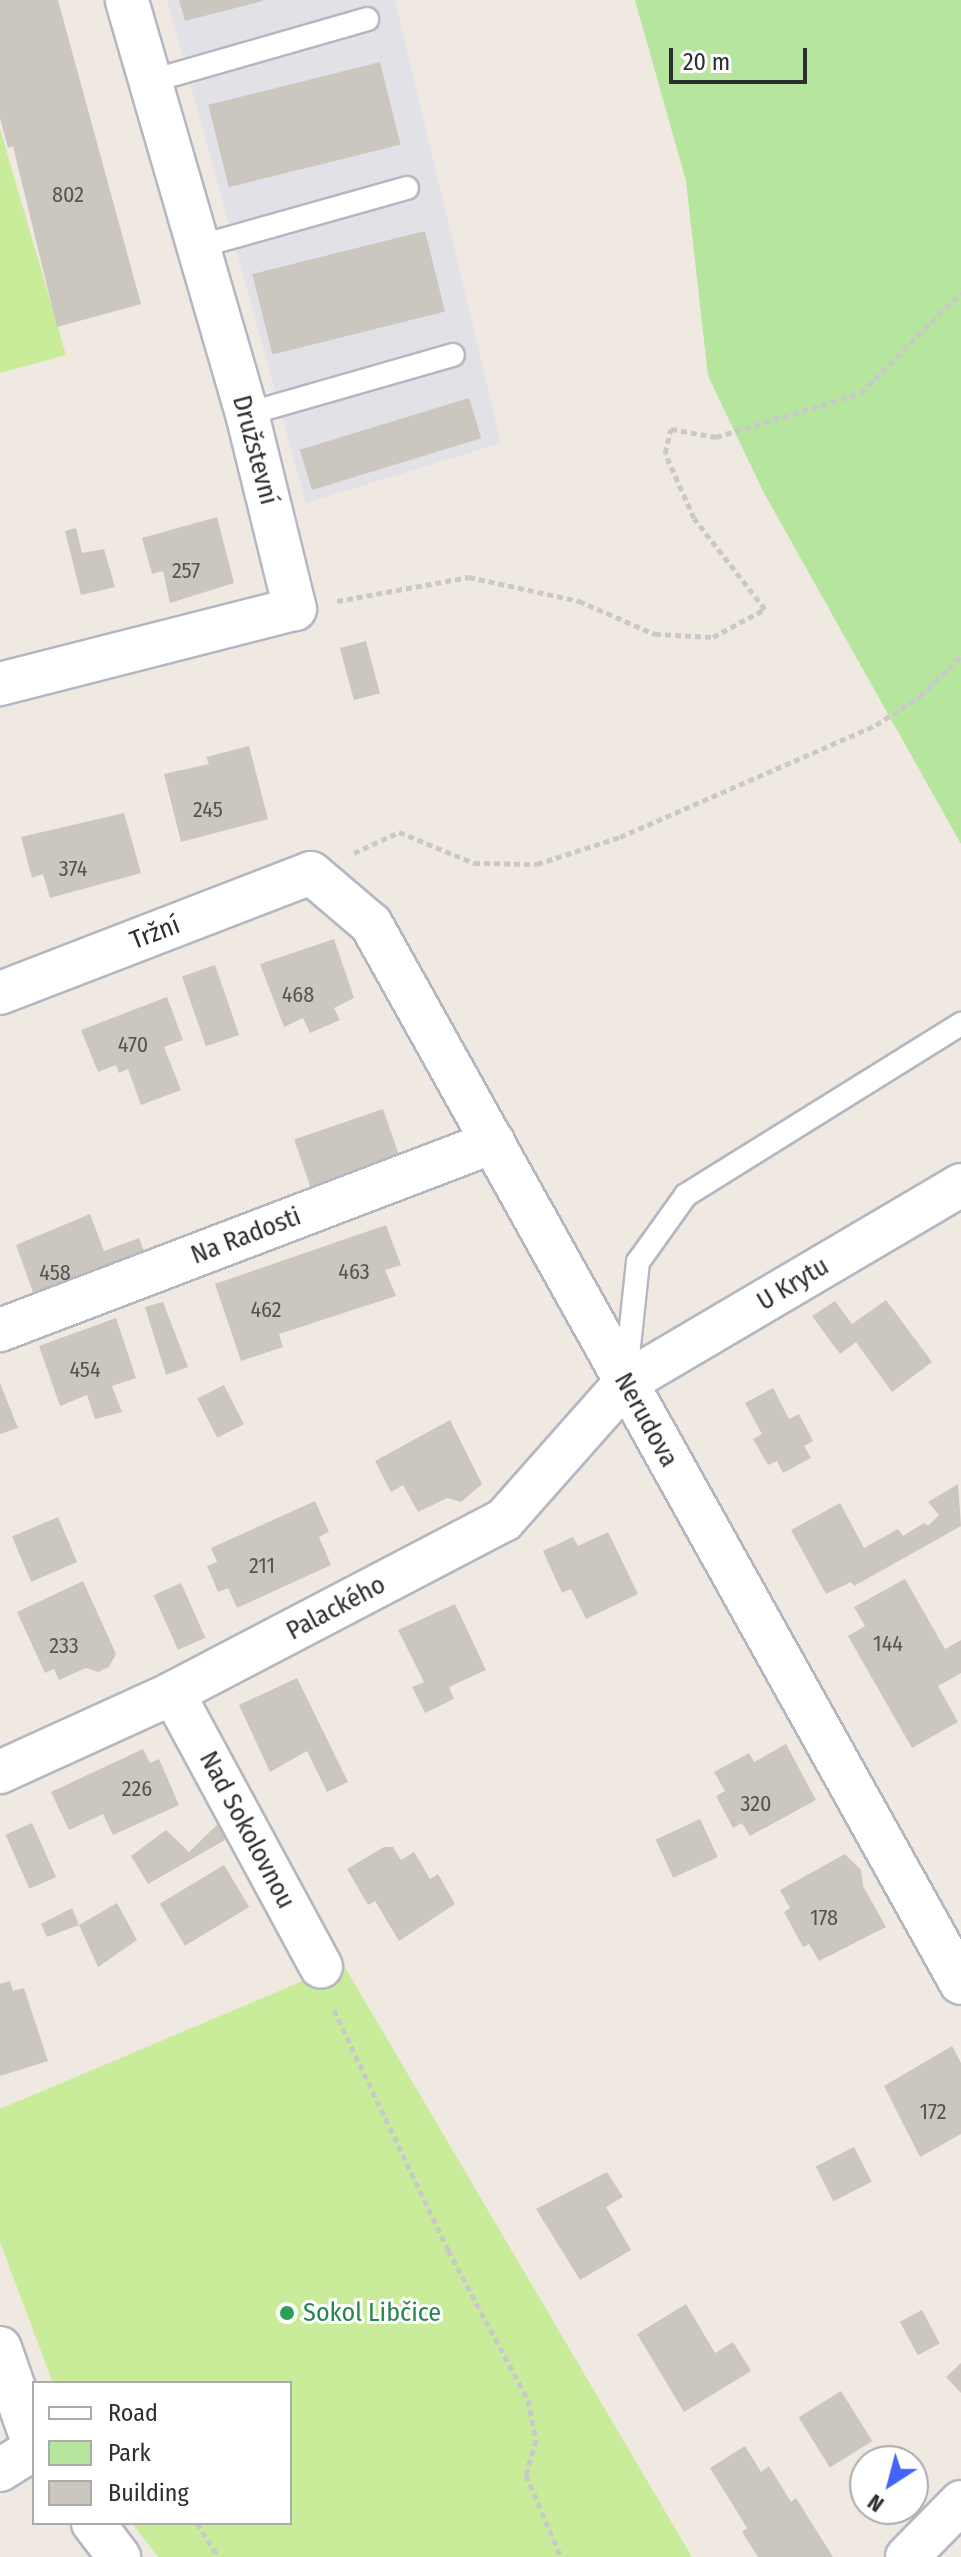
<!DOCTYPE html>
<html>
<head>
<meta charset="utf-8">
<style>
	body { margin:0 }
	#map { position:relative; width:961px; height:2557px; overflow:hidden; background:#efe9e1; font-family:"Fira Sans Condensed",sans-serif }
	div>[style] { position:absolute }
	.industrial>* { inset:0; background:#e3e1e8 }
	.green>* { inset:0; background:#b6e59e }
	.pitch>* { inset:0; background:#c9ec9a }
	.building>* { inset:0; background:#cbc7bf; transform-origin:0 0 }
	.path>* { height:5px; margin-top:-2.5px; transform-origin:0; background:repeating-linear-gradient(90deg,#c9c9c9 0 6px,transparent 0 10px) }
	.roads { filter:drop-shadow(2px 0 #b4b7c1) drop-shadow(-2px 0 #b4b7c1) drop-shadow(0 2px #b4b7c1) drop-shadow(0 -2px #b4b7c1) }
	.lane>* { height:22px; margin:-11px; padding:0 11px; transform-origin:11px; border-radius:11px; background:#fff }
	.street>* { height:42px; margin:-21px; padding:0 21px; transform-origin:21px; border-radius:21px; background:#fff }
	.dots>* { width:22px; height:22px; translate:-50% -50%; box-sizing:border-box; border:4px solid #fff; border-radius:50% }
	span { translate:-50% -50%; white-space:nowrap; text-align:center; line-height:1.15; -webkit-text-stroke:6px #fff; paint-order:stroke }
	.number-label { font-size:22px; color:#555452 }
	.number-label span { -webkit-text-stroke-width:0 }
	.street-label { font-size:26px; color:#2e2e2e }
	.leisure-label { font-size:26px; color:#27864d }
	.left { translate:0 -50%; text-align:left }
	.legend { position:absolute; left:32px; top:2381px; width:260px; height:144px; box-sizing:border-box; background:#fff; border:2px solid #ababab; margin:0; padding:10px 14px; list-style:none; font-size:24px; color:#2e2e2e }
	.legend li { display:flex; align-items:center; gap:16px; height:40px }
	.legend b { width:40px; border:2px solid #ababab }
	.north { position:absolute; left:849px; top:2445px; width:80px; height:80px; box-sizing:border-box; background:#fff; border:2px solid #ababab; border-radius:50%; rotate:216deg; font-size:22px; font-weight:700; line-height:32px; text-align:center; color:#2e2e2e }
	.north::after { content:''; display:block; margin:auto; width:28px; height:36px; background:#4264fb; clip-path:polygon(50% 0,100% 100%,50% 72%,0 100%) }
	.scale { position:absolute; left:669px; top:48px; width:138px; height:36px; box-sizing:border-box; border:4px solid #2e2e2e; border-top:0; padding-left:10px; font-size:24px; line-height:28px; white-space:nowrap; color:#2e2e2e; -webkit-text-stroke:6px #fff; paint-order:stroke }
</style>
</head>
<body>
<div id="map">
	<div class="industrial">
		<div style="clip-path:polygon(167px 0,395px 0,501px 443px,306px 503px)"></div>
	</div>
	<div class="green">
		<div style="clip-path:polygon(635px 0,961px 0,961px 844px,764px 493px,708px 376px,686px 181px)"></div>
	</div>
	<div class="pitch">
		<div style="clip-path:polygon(0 129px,66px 355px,0 373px)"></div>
		<div style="clip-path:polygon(343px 1964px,692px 2557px,158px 2557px,132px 2523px,290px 2523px,290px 2383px,53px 2383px,0 2242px,0 2109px)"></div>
	</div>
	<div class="building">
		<div style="clip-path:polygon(0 0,58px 0,141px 304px,57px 327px,13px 146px,8px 148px,0 118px)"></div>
		<div style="clip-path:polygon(179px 0,263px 0,263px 1px,185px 21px)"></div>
		<div style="left:380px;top:62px;width:85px;height:177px;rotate:76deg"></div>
		<div style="left:425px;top:231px;width:83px;height:178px;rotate:76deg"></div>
		<div style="left:469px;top:398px;width:42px;height:177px;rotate:73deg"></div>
		<div style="clip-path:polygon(217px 517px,234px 583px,170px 603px,163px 571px,152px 574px,142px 538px)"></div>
		<div style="clip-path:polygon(76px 528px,82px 553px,104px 549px,115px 587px,81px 595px,65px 531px)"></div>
		<div style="left:366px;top:641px;width:54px;height:27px;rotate:75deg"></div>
		<div style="clip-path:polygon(249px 746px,268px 819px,181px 842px,164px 774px,209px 764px,206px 757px)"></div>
		<div style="clip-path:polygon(124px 813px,141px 873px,50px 898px,43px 874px,32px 878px,21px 837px)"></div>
		<div style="clip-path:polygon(334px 939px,354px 998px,334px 1008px,340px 1020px,310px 1033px,303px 1018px,284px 1027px,260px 964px)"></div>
		<div style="left:215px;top:965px;width:74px;height:35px;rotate:71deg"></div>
		<div style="clip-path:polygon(167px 997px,183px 1040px,164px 1047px,181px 1090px,141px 1105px,128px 1069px,119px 1073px,116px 1065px,98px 1072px,81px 1030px)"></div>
		<div style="left:383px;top:1109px;width:53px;height:94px;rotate:71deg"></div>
		<div style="clip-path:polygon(90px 1214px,104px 1251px,139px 1238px,149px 1264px,37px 1303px,16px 1245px)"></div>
		<div style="clip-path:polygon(386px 1225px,401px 1265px,385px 1270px,396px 1296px,279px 1334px,283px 1347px,241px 1361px,215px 1284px)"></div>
		<div style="clip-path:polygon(886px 1300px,932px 1362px,892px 1392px,856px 1342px,840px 1354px,812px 1316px,835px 1301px,852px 1324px)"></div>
		<div style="clip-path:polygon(163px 1302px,188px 1367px,166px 1375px,145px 1307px)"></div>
		<div style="clip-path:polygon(116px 1318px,136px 1378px,112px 1386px,122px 1412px,95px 1419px,87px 1395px,60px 1406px,39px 1346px)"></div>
		<div style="clip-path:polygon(0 1383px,18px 1428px,0 1434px)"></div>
		<div style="left:224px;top:1385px;width:44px;height:30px;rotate:63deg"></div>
		<div style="clip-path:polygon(773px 1388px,789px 1419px,799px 1414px,813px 1441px,804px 1446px,811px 1458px,783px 1473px,777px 1461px,768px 1465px,753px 1439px,762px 1434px,745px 1403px)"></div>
		<div style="clip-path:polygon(450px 1420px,482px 1484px,461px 1502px,447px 1498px,418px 1512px,403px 1485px,391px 1492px,375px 1461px)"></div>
		<div style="clip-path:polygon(958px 1484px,961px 1526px,854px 1586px,851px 1582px,826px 1594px,791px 1530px,840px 1503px,864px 1548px,898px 1529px,903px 1536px,924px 1523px,928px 1526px,939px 1515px,928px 1502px)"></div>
		<div style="clip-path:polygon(315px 1501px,329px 1532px,319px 1537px,331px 1565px,237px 1608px,228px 1588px,218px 1592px,207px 1566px,217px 1562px,211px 1548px)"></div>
		<div style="left:58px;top:1517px;width:49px;height:50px;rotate:67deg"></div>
		<div style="clip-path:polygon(608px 1532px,638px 1594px,586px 1619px,571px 1589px,562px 1593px,543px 1551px,573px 1537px,578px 1546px)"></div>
		<div style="clip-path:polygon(905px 1579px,945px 1649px,961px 1640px,961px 1673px,938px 1686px,958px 1722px,912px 1748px,848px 1636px,865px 1626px,854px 1607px)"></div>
		<div style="clip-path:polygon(83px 1581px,116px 1654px,109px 1667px,98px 1672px,86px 1668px,59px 1680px,54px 1669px,45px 1673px,17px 1612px)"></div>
		<div style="left:181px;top:1583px;width:60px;height:30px;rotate:66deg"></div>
		<div style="clip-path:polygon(455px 1604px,486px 1670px,449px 1687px,454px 1699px,425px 1713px,412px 1687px,424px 1682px,398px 1630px)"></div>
		<div style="clip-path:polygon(297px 1678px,348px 1782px,327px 1792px,307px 1751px,270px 1772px,239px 1705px)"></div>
		<div style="clip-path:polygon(786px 1744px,816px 1800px,750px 1836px,742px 1823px,733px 1828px,716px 1796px,725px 1791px,714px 1772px,749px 1753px,754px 1762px)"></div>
		<div style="clip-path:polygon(143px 1749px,150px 1763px,159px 1759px,179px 1805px,113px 1835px,103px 1814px,69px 1830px,51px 1792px)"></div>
		<div style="clip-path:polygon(223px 1819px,232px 1836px,148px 1884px,131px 1856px,166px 1830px,189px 1852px)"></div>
		<div style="left:700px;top:1819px;width:42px;height:49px;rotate:65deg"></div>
		<div style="left:32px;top:1823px;width:59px;height:29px;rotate:66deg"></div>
		<div style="clip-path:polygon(384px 1847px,393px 1847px,401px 1860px,414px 1852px,430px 1879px,438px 1874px,455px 1904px,399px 1941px,375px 1901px,368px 1905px,347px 1869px)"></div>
		<div style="clip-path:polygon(845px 1854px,861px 1870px,863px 1886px,886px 1927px,819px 1961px,809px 1944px,803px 1947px,784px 1912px,790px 1908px,780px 1890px)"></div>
		<div style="left:224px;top:1865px;width:49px;height:75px;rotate:59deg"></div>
		<div style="clip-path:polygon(117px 1903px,137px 1940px,98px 1967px,79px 1925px)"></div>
		<div style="clip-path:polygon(72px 1908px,79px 1925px,47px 1937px,41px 1924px)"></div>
		<div style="clip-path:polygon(10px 1981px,13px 1991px,24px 1988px,48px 2061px,0 2076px,0 1984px)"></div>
		<div style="clip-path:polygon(952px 2046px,961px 2063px,961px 2134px,920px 2157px,884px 2086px)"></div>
		<div style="left:854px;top:2147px;width:39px;height:43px;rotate:63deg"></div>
		<div style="clip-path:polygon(607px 2172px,623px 2197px,606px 2207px,631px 2250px,580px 2280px,536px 2209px)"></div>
		<div style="clip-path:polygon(686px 2304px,715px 2353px,733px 2342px,751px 2371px,684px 2412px,637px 2334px)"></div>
		<div style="left:922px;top:2310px;width:38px;height:25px;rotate:62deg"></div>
		<div style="clip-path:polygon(961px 2363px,961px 2393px,946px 2377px)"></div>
		<div style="left:841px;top:2391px;width:59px;height:50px;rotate:58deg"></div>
		<div style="clip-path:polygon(745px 2446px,761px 2472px,769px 2466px,791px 2502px,796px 2498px,833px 2557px,758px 2557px,742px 2532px,747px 2528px,710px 2468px)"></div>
	</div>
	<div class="path">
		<div style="left:337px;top:601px;width:134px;rotate:-10.3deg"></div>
		<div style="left:469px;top:577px;width:113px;rotate:12.3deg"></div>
		<div style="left:579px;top:601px;width:83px;rotate:23.5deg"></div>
		<div style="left:655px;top:634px;width:58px;rotate:3deg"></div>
		<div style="left:713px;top:637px;width:59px;rotate:-28.3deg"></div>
		<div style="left:765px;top:609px;width:115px;rotate:-128deg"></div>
		<div style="left:694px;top:518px;width:71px;rotate:-114deg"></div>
		<div style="left:665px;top:453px;width:25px;rotate:-76deg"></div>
		<div style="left:671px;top:429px;width:46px;rotate:10.1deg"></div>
		<div style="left:716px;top:437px;width:152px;rotate:-16.9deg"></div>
		<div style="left:861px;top:393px;width:142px;rotate:-45.3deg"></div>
		<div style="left:354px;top:853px;width:50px;rotate:-25deg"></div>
		<div style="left:399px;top:832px;width:81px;rotate:22.5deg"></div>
		<div style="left:474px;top:863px;width:63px;rotate:0.9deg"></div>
		<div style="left:537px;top:864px;width:87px;rotate:-18deg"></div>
		<div style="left:620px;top:837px;width:279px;rotate:-23.6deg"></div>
		<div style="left:876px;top:725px;width:53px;rotate:-33.4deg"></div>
		<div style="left:920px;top:696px;width:57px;rotate:-44.3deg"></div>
		<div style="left:334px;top:2010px;width:266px;rotate:64.6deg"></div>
		<div style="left:448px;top:2250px;width:170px;rotate:61.9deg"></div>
		<div style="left:528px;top:2400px;width:41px;rotate:78.7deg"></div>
		<div style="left:536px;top:2440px;width:36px;rotate:106deg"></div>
		<div style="left:526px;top:2475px;width:89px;rotate:66.9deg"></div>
		<div style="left:197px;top:2523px;width:40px;rotate:58deg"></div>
	</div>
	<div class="roads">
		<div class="lane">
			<div style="left:148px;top:82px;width:228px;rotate:-16deg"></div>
			<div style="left:197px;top:247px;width:218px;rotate:-15.7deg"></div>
			<div style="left:247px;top:414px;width:214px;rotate:-16deg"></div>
			<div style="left:626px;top:1374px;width:113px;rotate:-83.9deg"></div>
			<div style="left:638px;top:1262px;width:82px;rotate:-54.4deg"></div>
			<div style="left:686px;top:1195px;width:324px;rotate:-31.9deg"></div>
		</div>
		<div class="street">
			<div style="left:0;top:684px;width:304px;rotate:-14.3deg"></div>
			<div style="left:295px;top:609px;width:201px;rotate:-103.8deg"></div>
			<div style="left:247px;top:414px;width:431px;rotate:-106.2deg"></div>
			<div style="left:0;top:993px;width:333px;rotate:-21.1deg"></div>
			<div style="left:311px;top:873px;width:79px;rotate:40.4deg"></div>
			<div style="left:371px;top:924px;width:1212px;rotate:60.88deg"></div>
			<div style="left:0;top:1330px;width:528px;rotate:-20.87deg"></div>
			<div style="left:173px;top:1693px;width:311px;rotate:61.6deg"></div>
			<div style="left:0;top:1772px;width:190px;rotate:-24.5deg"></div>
			<div style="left:173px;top:1693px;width:373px;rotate:-27.6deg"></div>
			<div style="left:504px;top:1520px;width:183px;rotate:-48.5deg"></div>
			<div style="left:625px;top:1383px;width:390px;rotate:-30.5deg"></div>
			<div style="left:0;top:2348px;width:103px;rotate:70.7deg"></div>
			<div style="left:0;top:2470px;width:40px;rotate:-32deg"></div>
			<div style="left:93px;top:2523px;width:43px;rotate:52.6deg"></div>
			<div style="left:907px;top:2557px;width:77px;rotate:-45.5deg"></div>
		</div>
	</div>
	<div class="dots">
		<div style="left:287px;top:2313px;background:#2e9e5b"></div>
	</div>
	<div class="number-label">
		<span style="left:68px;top:195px">802</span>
		<span style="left:186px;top:571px">257</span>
		<span style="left:208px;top:810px">245</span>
		<span style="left:73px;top:869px">374</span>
		<span style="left:298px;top:995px">468</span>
		<span style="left:133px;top:1045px">470</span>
		<span style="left:354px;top:1272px">463</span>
		<span style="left:55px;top:1273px">458</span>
		<span style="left:266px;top:1310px">462</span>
		<span style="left:85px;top:1370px">454</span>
		<span style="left:262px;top:1566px">211</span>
		<span style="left:888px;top:1644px">144</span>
		<span style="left:64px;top:1646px">233</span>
		<span style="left:137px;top:1789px">226</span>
		<span style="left:756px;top:1804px">320</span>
		<span style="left:824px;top:1918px">178</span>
		<span style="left:933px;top:2112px">172</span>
	</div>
	<div class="street-label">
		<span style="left:255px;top:450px;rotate:75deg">Družstevní</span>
		<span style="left:155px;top:933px;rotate:-21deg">Tržní</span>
		<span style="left:246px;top:1236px;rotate:-21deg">Na Radosti</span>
		<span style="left:793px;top:1284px;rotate:-31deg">U Krytu</span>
		<span style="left:646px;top:1420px;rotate:61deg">Nerudova</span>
		<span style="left:336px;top:1608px;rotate:-28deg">Palackého</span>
		<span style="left:247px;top:1830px;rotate:62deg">Nad Sokolovnou</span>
	</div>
	<div class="leisure-label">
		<span class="left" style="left:303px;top:2313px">Sokol Libčice</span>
	</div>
	<ul class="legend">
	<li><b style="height:10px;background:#fff"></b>Road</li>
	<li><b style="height:22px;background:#b6e59e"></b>Park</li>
	<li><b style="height:22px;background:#cbc7bf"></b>Building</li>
	</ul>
	<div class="north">N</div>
	<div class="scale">20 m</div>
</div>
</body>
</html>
